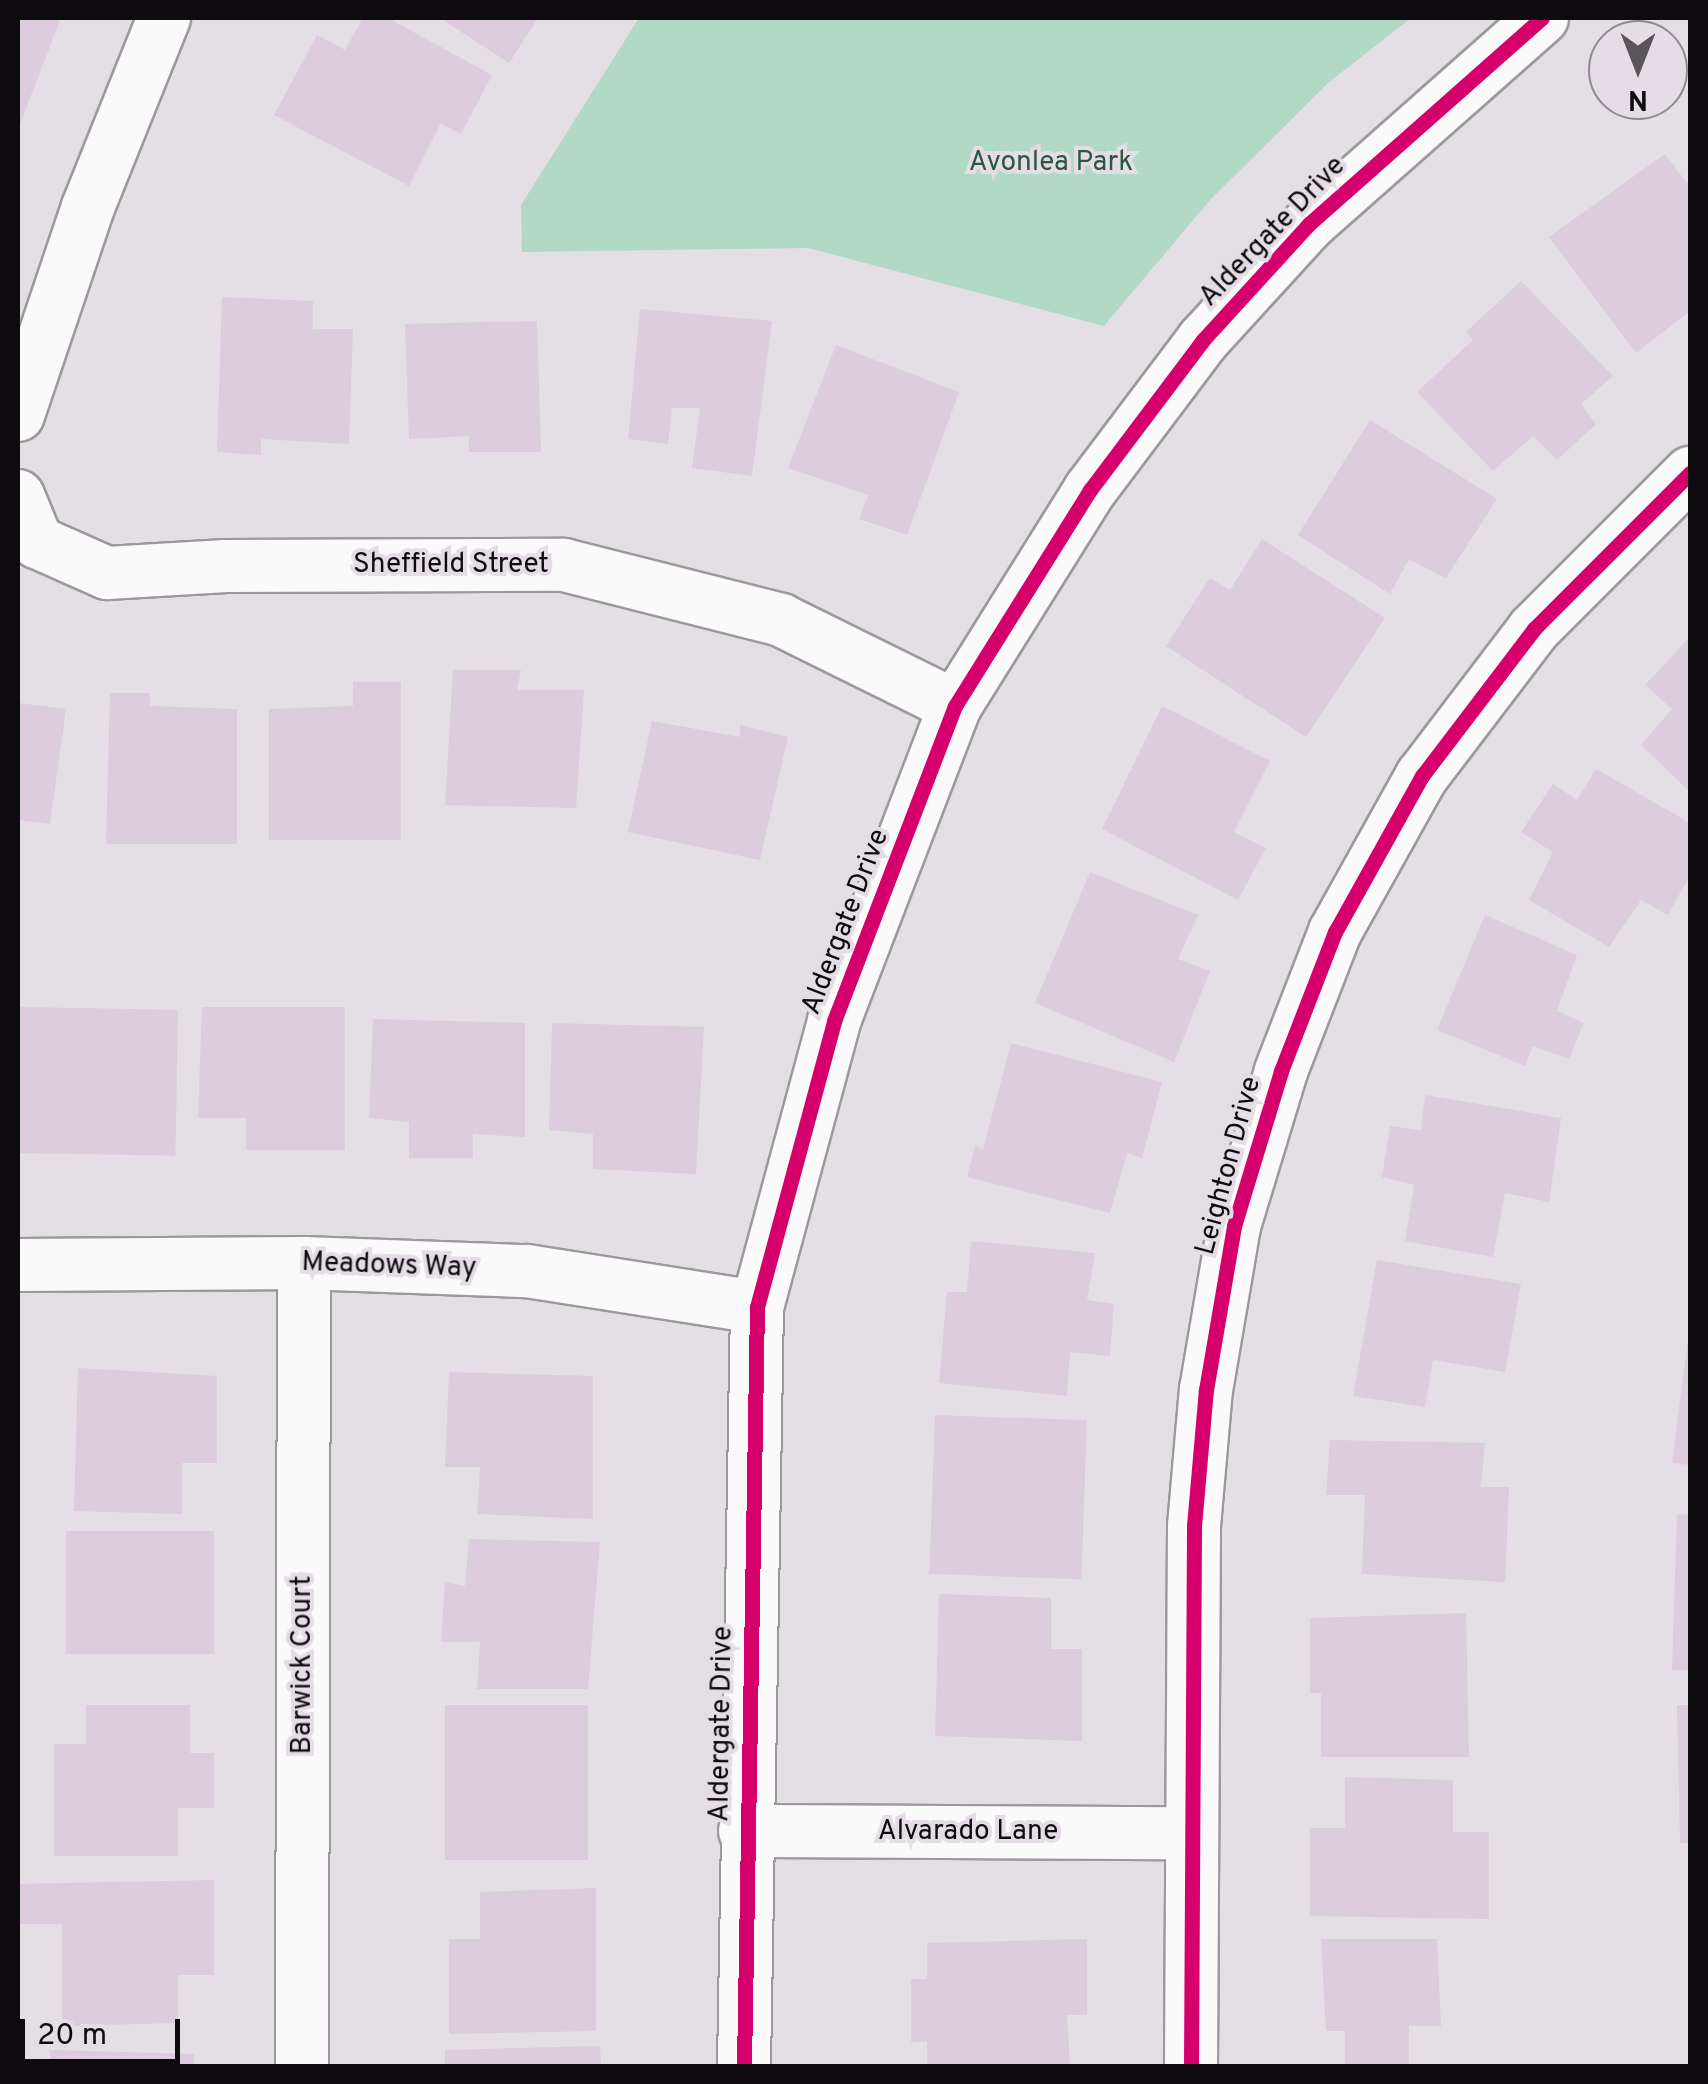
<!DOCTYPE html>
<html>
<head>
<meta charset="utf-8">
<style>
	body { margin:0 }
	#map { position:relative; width:1708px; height:2084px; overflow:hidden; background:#e4dfe4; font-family:Overpass,sans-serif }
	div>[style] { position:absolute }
	.green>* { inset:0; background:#b1d9c5 }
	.building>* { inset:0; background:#dcccdd; transform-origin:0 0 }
	.roads { filter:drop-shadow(2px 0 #9c999c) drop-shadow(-2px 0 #9c999c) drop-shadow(0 2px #9c999c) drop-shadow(0 -2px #9c999c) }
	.minor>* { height:52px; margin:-26px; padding:0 26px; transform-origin:26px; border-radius:26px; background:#fbfafb }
	.cycleway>* { height:15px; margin:-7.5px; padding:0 7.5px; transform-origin:7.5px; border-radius:7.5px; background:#d6006c }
	span { translate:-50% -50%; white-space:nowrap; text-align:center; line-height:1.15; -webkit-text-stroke:8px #e5dde6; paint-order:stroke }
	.park-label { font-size:28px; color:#2a5741 }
	.street-label { font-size:28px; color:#0e0b0e }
	.frame { position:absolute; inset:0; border:20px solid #0e0b0e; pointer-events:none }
	.north { position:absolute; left:1588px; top:20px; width:100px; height:100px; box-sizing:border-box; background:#e5dde6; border:2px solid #8f8990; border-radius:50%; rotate:180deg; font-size:28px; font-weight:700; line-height:40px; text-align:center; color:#0e0b0e }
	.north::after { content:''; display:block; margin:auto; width:35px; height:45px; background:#595559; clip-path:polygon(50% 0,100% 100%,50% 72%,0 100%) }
	.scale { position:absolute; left:20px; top:2019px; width:160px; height:45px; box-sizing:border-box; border:5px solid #0e0b0e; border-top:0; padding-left:12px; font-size:30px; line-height:35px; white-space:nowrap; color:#0e0b0e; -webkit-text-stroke:8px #e5dde6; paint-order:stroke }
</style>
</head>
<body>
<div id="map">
	<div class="green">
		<div style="clip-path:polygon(639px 18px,1411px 18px,1328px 83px,1209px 201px,1104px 326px,808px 248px,522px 252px,521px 205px)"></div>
	</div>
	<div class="building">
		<div style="clip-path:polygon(18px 18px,61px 18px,18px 129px)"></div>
		<div style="clip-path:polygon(363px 18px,388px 18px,492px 75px,461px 134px,441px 123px,409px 186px,274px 115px,317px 35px,345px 50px)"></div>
		<div style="clip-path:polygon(440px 18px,538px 18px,509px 63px)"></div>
		<div style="clip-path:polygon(1665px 154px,1690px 187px,1690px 311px,1636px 353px,1549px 237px)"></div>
		<div style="clip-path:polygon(1521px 281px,1613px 376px,1581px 404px,1596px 424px,1557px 460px,1533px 436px,1493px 471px,1417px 392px,1473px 340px,1466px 332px)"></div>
		<div style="clip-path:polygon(222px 297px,313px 301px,313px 329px,353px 329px,349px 444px,261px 439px,261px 455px,217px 452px)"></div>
		<div style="clip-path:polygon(640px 309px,772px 321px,752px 476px,692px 468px,700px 408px,672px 408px,668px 444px,628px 439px)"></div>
		<div style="clip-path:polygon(537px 321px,541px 452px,469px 452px,469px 436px,409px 439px,405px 324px)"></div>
		<div style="clip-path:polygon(836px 345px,959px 392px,907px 535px,859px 519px,868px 495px,788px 468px)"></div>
		<div style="clip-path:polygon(1370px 420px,1497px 499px,1446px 578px,1409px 559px,1390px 594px,1298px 535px)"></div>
		<div style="clip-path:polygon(1262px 539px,1385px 618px,1306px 737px,1166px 646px,1210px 578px,1230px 590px)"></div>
		<div style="clip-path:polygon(1690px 637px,1690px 792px,1641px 745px,1672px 709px,1645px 685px)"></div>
		<div style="clip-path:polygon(453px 670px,521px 670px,517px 690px,584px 690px,576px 808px,445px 805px)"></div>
		<div style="clip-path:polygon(353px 682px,401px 682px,401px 840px,269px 840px,269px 709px,353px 706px)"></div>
		<div style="clip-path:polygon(110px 693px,150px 693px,150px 706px,237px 709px,237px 844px,106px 844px)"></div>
		<div style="clip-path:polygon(18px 703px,66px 709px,50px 824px,18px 820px)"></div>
		<div style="clip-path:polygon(1162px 706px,1270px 761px,1234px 832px,1266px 848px,1238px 900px,1102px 829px)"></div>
		<div style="clip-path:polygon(652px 721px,740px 737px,740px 725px,788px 737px,760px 860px,628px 832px)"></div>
		<div style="clip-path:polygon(1596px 769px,1690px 823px,1690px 875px,1668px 915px,1641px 900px,1609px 947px,1529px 900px,1553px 852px,1521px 832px,1553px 784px,1577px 800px)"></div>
		<div style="clip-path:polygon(1090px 872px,1198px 915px,1178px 959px,1210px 971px,1174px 1062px,1035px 1003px)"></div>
		<div style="clip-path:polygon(1485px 915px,1577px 955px,1557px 1011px,1584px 1023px,1569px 1059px,1533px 1046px,1525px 1066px,1437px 1030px)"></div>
		<div style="left:18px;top:1007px;width:160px;height:146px;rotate:1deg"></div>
		<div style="clip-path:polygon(202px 1007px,345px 1007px,345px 1150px,246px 1150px,246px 1118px,198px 1118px)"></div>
		<div style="clip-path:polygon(373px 1019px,525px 1023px,525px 1137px,473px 1134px,473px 1158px,409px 1158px,409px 1122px,369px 1118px)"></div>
		<div style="clip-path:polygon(552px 1023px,704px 1027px,696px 1174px,593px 1169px,593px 1134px,549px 1130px)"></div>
		<div style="clip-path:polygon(1011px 1043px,1162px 1082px,1142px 1158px,1127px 1153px,1110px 1213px,967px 1177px,975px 1145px,983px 1150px)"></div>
		<div style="clip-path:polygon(1425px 1095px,1561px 1118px,1549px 1202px,1505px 1193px,1493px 1257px,1405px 1241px,1414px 1185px,1382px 1177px,1390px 1126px,1421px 1130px)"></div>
		<div style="clip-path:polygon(971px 1241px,1095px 1253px,1087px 1300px,1114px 1304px,1110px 1356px,1070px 1352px,1067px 1396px,939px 1383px,947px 1292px,967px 1292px)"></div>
		<div style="clip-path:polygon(1377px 1260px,1521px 1284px,1505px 1372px,1433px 1360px,1425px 1407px,1353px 1396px)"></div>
		<div style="clip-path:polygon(1690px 1324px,1690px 1465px,1672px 1463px)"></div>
		<div style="clip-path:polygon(78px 1368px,217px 1376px,217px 1463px,182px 1463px,182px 1514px,74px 1511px)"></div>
		<div style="clip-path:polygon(449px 1372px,593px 1376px,593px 1519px,477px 1514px,480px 1467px,445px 1467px)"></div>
		<div style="left:935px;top:1415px;width:152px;height:159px;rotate:2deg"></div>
		<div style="clip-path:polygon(1330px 1440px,1485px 1443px,1481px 1487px,1509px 1487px,1505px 1582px,1362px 1574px,1365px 1495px,1326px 1495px)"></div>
		<div style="clip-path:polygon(1677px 1514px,1690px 1515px,1690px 1670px,1672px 1670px)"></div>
		<div style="left:214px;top:1531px;width:123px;height:148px;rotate:90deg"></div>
		<div style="clip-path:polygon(469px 1539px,600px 1542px,588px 1689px,477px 1689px,480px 1642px,441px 1642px,445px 1582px,465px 1586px)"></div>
		<div style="clip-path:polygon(939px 1594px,1051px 1598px,1051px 1649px,1082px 1649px,1082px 1741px,935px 1736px)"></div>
		<div style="clip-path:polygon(1466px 1613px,1469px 1757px,1321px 1757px,1321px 1693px,1310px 1693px,1310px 1618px)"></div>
		<div style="clip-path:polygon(86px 1705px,190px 1705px,190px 1753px,214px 1753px,214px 1808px,178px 1808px,178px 1856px,54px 1856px,54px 1744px,86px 1744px)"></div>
		<div style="left:588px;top:1705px;width:155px;height:143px;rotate:90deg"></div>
		<div style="clip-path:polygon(1677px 1705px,1690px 1705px,1690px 1843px,1680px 1843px)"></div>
		<div style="clip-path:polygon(1345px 1777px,1453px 1780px,1453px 1832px,1489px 1832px,1489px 1919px,1310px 1916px,1310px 1828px,1345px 1828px)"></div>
		<div style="clip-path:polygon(214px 1880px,214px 1975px,178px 1975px,178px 2023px,62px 2026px,62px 1924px,18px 1924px,18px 1884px)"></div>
		<div style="clip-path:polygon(596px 1888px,596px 2031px,449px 2034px,449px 1939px,480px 1939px,480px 1892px)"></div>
		<div style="clip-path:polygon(1087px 1939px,1087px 2015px,1067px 2015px,1070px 2066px,927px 2066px,927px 2042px,911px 2042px,911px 1979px,927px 1979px,927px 1943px)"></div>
		<div style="clip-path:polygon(1321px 1939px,1437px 1939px,1441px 2026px,1409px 2026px,1409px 2066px,1345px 2066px,1345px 2031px,1326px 2031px)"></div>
		<div style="clip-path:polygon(600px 2046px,601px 2066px,445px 2066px,445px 2050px)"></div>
		<div style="clip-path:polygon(50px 2050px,194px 2054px,194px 2066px,50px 2066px)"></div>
	</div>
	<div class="roads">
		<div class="minor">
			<div style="left:18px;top:415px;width:219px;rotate:-71.4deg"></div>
			<div style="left:88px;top:207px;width:204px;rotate:-68.1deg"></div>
			<div style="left:18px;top:496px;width:50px;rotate:67.6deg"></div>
			<div style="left:37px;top:542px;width:77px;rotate:23.9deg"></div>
			<div style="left:107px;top:573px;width:119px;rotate:-3.4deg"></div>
			<div style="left:226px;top:566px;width:338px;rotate:-0.2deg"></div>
			<div style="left:564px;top:565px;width:224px;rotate:14.2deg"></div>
			<div style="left:781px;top:620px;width:194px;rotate:26.3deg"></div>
			<div style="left:18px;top:1265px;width:286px;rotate:-0.4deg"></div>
			<div style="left:304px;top:1263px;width:223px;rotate:2.1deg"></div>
			<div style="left:527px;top:1271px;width:233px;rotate:8.9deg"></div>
			<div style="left:745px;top:1831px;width:446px;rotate:0.3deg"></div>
			<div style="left:302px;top:2066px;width:803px;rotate:-89.86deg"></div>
			<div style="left:744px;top:2066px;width:759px;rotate:-89.02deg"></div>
			<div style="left:757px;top:1307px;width:296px;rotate:-74.9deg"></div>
			<div style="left:834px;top:1021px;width:337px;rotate:-69deg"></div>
			<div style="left:955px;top:706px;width:255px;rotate:-58deg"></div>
			<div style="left:1090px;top:490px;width:188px;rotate:-53deg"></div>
			<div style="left:1203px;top:340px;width:157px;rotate:-47.6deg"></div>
			<div style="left:1309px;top:224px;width:311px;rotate:-41.5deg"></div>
			<div style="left:1191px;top:2066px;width:540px;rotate:-89.68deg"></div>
			<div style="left:1194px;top:1526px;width:137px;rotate:-85deg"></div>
			<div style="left:1206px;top:1390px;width:166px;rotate:-80.3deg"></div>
			<div style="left:1234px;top:1226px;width:162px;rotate:-73.1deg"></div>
			<div style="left:1281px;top:1071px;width:149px;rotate:-68.8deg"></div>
			<div style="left:1335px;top:932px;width:179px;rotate:-60.9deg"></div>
			<div style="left:1422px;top:776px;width:185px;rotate:-52.7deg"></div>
			<div style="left:1534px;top:629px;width:221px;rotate:-45deg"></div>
		</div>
	</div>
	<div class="cycleway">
		<div style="left:744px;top:2066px;width:759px;rotate:-89.02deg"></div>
		<div style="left:757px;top:1307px;width:296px;rotate:-74.9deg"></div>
		<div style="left:834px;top:1021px;width:337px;rotate:-69deg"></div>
		<div style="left:955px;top:706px;width:255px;rotate:-58deg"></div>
		<div style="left:1090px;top:490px;width:188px;rotate:-53deg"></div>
		<div style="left:1203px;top:340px;width:157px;rotate:-47.6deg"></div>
		<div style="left:1309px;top:224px;width:311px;rotate:-41.5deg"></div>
		<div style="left:1191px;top:2066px;width:540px;rotate:-89.68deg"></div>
		<div style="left:1194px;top:1526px;width:137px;rotate:-85deg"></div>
		<div style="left:1206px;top:1390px;width:166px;rotate:-80.3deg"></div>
		<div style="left:1234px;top:1226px;width:162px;rotate:-73.1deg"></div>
		<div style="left:1281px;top:1071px;width:149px;rotate:-68.8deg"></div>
		<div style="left:1335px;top:932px;width:179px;rotate:-60.9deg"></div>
		<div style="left:1422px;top:776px;width:185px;rotate:-52.7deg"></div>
		<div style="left:1534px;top:629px;width:221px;rotate:-45deg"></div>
	</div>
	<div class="park-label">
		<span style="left:1051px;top:163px">Avonlea Park</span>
	</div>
	<div class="street-label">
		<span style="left:1273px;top:232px;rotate:-46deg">Aldergate Drive</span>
		<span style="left:451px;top:565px">Sheffield Street</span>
		<span style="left:846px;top:922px;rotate:-69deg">Aldergate Drive</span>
		<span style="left:1229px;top:1166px;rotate:-75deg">Leighton Drive</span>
		<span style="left:389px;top:1266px;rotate:2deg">Meadows Way</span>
		<span style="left:303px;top:1665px;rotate:-90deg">Barwick Court</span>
		<span style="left:722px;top:1724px;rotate:-89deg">Aldergate Drive</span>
		<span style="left:968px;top:1832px">Alvarado Lane</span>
	</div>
	<div class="frame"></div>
	<div class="north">N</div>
	<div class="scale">20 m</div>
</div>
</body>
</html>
